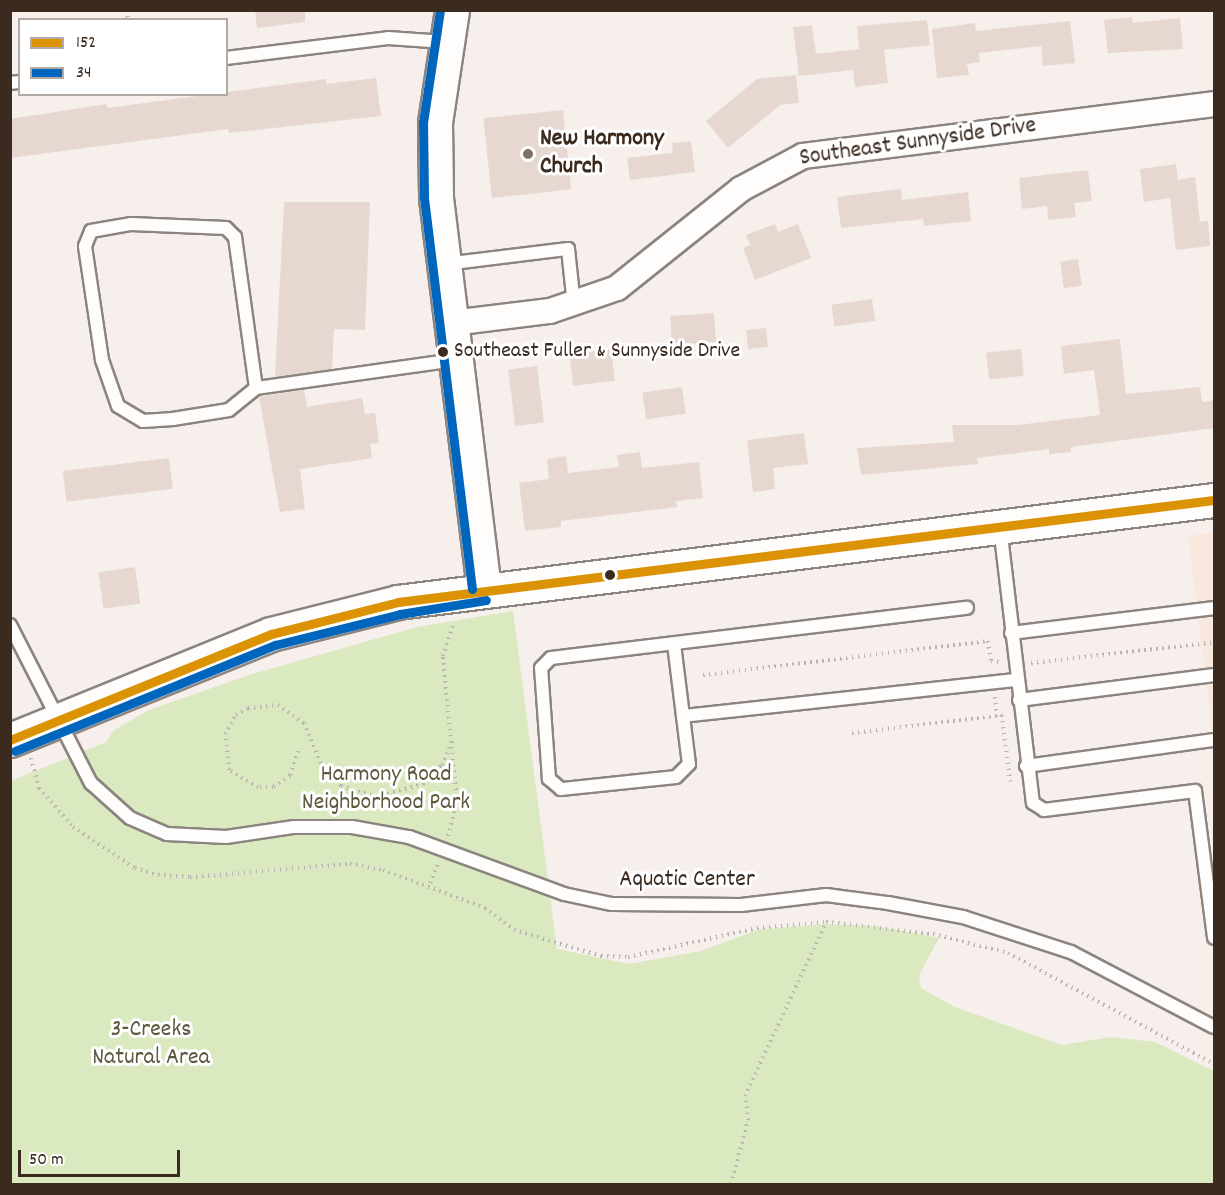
<!DOCTYPE html>
<html>
<head>
<meta charset="utf-8">
<style>
	body { margin:0 }
	#map { position:relative; width:1225px; height:1195px; overflow:hidden; background:#f7efeb; font-family:Dekko,sans-serif }
	div>[style] { position:absolute }
	.built>* { inset:0; background:#f9e8dd }
	.green>* { inset:0; background:#dae9c0 }
	.building>* { inset:0; background:#e6d8d0; transform-origin:0 0 }
	.path>* { height:4px; margin-top:-2px; transform-origin:0; background:repeating-linear-gradient(90deg,#b8b5b3 0 1.5px,transparent 0 6px) }
	.roads { filter:drop-shadow(2px 0 #8b847f) drop-shadow(-2px 0 #8b847f) drop-shadow(0 2px #8b847f) drop-shadow(0 -2px #8b847f) }
	.lane>* { height:12px; margin:-6px; padding:0 6px; transform-origin:6px; border-radius:6px; background:#fefdfc }
	.street>* { height:24px; margin:-12px; padding:0 12px; transform-origin:12px; border-radius:12px; background:#fefdfc }
	.secondary>* { height:33px; margin:-16.5px; padding:0 16.5px; transform-origin:16.5px; border-radius:16.5px; background:#fefdfc }
	.primary>* { height:33px; margin:-16.5px; padding:0 16.5px; transform-origin:16.5px; border-radius:16.5px; background:#fefdfc }
	.bus-1>* { height:9px; margin:-4.5px; padding:0 4.5px; transform-origin:4.5px; border-radius:4.5px; background:#db9304 }
	.bus-2>* { height:9px; margin:-4.5px; padding:0 4.5px; transform-origin:4.5px; border-radius:4.5px; background:#0065bd }
	.dots>* { width:16px; height:16px; translate:-50% -50%; box-sizing:border-box; border:3px solid #fff; border-radius:50% }
	span { translate:-50% -50%; white-space:nowrap; text-align:center; line-height:1.15; -webkit-text-stroke:6px #fff; paint-order:stroke }
	.bus-label { font-size:22px; color:#3b2a1e }
	.left { translate:0 -50%; text-align:left }
	.poi-label { font-size:24px; color:#3b2a1e; font-weight:700 }
	.street-label { font-size:24px; color:#3b2a1e }
	.park-label { font-size:24px; color:#5d583e }
	.frame { position:absolute; inset:0; border:12px solid #3b2a1e; pointer-events:none }
	.legend { position:absolute; left:18px; top:18px; width:210px; height:78px; box-sizing:border-box; background:#fff; border:2px solid #b1aaa5; margin:0; padding:8px 10px; list-style:none; font-size:18px; color:#3b2a1e }
	.legend li { display:flex; align-items:center; gap:12px; height:30px }
	.legend b { width:30px; border:2px solid #b1aaa5 }
	.scale { position:absolute; left:18px; top:1150px; width:162px; height:27px; box-sizing:border-box; border:3px solid #3b2a1e; border-top:0; padding-left:8px; font-size:18px; line-height:21px; white-space:nowrap; color:#3b2a1e; -webkit-text-stroke:4px #fff; paint-order:stroke }
</style>
</head>
<body>
<div id="map">
	<div class="built">
		<div style="clip-path:polygon(1214px 532px,1214px 747px,1188px 536px)"></div>
	</div>
	<div class="green">
		<div style="clip-path:polygon(513px 611px,557px 949px,629px 964px,701px 951px,757px 930px,827px 924px,877px 926px,939px 938px,919px 975px,921px 988px,955px 1007px,1062px 1045px,1111px 1037px,1155px 1042px,1214px 1071px,1214px 1184px,11px 1184px,11px 781px,106px 742px,114px 730px,149px 710px,249px 675px,417px 627px)"></div>
	</div>
	<div class="building">
		<div style="clip-path:polygon(255px 10px,305px 10px,305px 22px,257px 28px)"></div>
		<div style="clip-path:polygon(1132px 17px,1133px 23px,1180px 18px,1183px 49px,1108px 53px,1104px 20px)"></div>
		<div style="clip-path:polygon(927px 20px,930px 45px,884px 50px,888px 83px,855px 87px,853px 70px,799px 76px,793px 27px,812px 25px,816px 54px,859px 49px,857px 26px)"></div>
		<div style="clip-path:polygon(1070px 21px,1075px 63px,1043px 66px,1041px 46px,979px 53px,980px 62px,967px 64px,969px 75px,937px 78px,932px 29px,975px 23px,976px 31px)"></div>
		<div style="clip-path:polygon(796px 75px,799px 103px,780px 105px,728px 148px,706px 121px,757px 79px)"></div>
		<div style="clip-path:polygon(376px 78px,381px 116px,229px 133px,228px 129px,10px 158px,10px 119px,107px 104px,107px 108px,326px 79px,326px 84px)"></div>
		<div style="left:563px;top:110px;width:80px;height:80px;rotate:84deg"></div>
		<div style="clip-path:polygon(691px 141px,695px 172px,630px 180px,627px 158px,673px 153px,672px 143px)"></div>
		<div style="clip-path:polygon(1176px 164px,1178px 180px,1195px 177px,1200px 222px,1208px 221px,1210px 246px,1176px 250px,1170px 198px,1144px 202px,1140px 169px)"></div>
		<div style="clip-path:polygon(1088px 170px,1092px 201px,1074px 203px,1076px 217px,1048px 220px,1047px 206px,1022px 209px,1019px 178px)"></div>
		<div style="clip-path:polygon(901px 189px,902px 200px,968px 192px,971px 221px,924px 226px,923px 219px,841px 228px,837px 197px)"></div>
		<div style="clip-path:polygon(284px 202px,370px 202px,365px 330px,334px 329px,332px 369px,275px 377px)"></div>
		<div style="clip-path:polygon(775px 224px,778px 232px,798px 224px,811px 258px,755px 280px,743px 248px,750px 245px,746px 235px)"></div>
		<div style="left:1078px;top:259px;width:27px;height:18px;rotate:82deg"></div>
		<div style="left:872px;top:299px;width:22px;height:41px;rotate:82deg"></div>
		<div style="left:714px;top:313px;width:29px;height:44px;rotate:86deg"></div>
		<div style="left:766px;top:328px;width:19px;height:20px;rotate:84deg"></div>
		<div style="clip-path:polygon(1120px 339px,1126px 394px,1200px 387px,1202px 402px,1215px 400px,1215px 428px,1071px 447px,1071px 452px,1049px 454px,1049px 449px,977px 458px,978px 464px,861px 475px,857px 448px,954px 442px,952px 425px,1018px 425px,1100px 415px,1094px 370px,1064px 374px,1061px 346px)"></div>
		<div style="left:611px;top:349px;width:32px;height:42px;rotate:83deg"></div>
		<div style="left:1021px;top:349px;width:27px;height:35px;rotate:84deg"></div>
		<div style="left:537px;top:366px;width:57px;height:29px;rotate:83deg"></div>
		<div style="left:682px;top:387px;width:27px;height:40px;rotate:82deg"></div>
		<div style="clip-path:polygon(304px 390px,307px 407px,362px 398px,365px 414px,375px 413px,379px 443px,370px 444px,372px 458px,300px 469px,305px 509px,280px 512px,259px 397px)"></div>
		<div style="clip-path:polygon(804px 433px,808px 464px,773px 468px,775px 489px,753px 492px,747px 440px)"></div>
		<div style="clip-path:polygon(640px 452px,642px 468px,699px 462px,703px 498px,676px 501px,677px 507px,561px 521px,561px 527px,525px 531px,519px 483px,549px 479px,547px 459px,566px 456px,568px 473px,619px 467px,617px 455px)"></div>
		<div style="left:169px;top:458px;width:31px;height:107px;rotate:83deg"></div>
		<div style="left:135px;top:567px;width:37px;height:37px;rotate:82deg"></div>
	</div>
	<div class="path">
		<div style="left:127px;top:10px;width:10px;rotate:84deg"></div>
		<div style="left:1031px;top:663px;width:184px;rotate:-6.5deg"></div>
		<div style="left:703px;top:675px;width:287px;rotate:-6.8deg"></div>
		<div style="left:988px;top:641px;width:20px;rotate:81deg"></div>
		<div style="left:991px;top:661px;width:8px;rotate:7deg"></div>
		<div style="left:995px;top:697px;width:19px;rotate:84deg"></div>
		<div style="left:852px;top:733px;width:151px;rotate:-6.8deg"></div>
		<div style="left:1002px;top:715px;width:67px;rotate:83.2deg"></div>
		<div style="left:298px;top:751px;width:26px;rotate:108deg"></div>
		<div style="left:290px;top:776px;width:20px;rotate:147deg"></div>
		<div style="left:273px;top:787px;width:15px;rotate:180deg"></div>
		<div style="left:258px;top:787px;width:34px;rotate:-150deg"></div>
		<div style="left:229px;top:770px;width:36px;rotate:-96deg"></div>
		<div style="left:225px;top:734px;width:22px;rotate:-60deg"></div>
		<div style="left:236px;top:715px;width:14px;rotate:-30deg"></div>
		<div style="left:248px;top:708px;width:30px;rotate:-6deg"></div>
		<div style="left:278px;top:705px;width:32px;rotate:35deg"></div>
		<div style="left:304px;top:723px;width:42px;rotate:67.7deg"></div>
		<div style="left:320px;top:762px;width:32px;rotate:49deg"></div>
		<div style="left:341px;top:786px;width:37px;rotate:17deg"></div>
		<div style="left:376px;top:797px;width:49px;rotate:-15.5deg"></div>
		<div style="left:423px;top:784px;width:27px;rotate:-45deg"></div>
		<div style="left:442px;top:765px;width:26px;rotate:-67deg"></div>
		<div style="left:31px;top:758px;width:31px;rotate:75deg"></div>
		<div style="left:39px;top:788px;width:52px;rotate:48.9deg"></div>
		<div style="left:73px;top:827px;width:74px;rotate:33.5deg"></div>
		<div style="left:135px;top:868px;width:24px;rotate:17deg"></div>
		<div style="left:158px;top:875px;width:32px;rotate:4deg"></div>
		<div style="left:190px;top:877px;width:161px;rotate:-4.6deg"></div>
		<div style="left:350px;top:864px;width:34px;rotate:10deg"></div>
		<div style="left:383px;top:870px;width:109px;rotate:20.4deg"></div>
		<div style="left:485px;top:908px;width:36px;rotate:37deg"></div>
		<div style="left:514px;top:930px;width:91px;rotate:16.6deg"></div>
		<div style="left:601px;top:956px;width:27px;rotate:2deg"></div>
		<div style="left:628px;top:957px;width:132px;rotate:-12.7deg"></div>
		<div style="left:757px;top:928px;width:69px;rotate:-5deg"></div>
		<div style="left:826px;top:922px;width:108px;rotate:6.4deg"></div>
		<div style="left:933px;top:934px;width:77px;rotate:14.2deg"></div>
		<div style="left:1008px;top:953px;width:234px;rotate:28.3deg"></div>
		<div style="left:448px;top:836px;width:35px;rotate:-75deg"></div>
		<div style="left:457px;top:802px;width:147px;rotate:-95.5deg"></div>
		<div style="left:443px;top:656px;width:35px;rotate:-72deg"></div>
		<div style="left:430px;top:883px;width:22px;rotate:-68deg"></div>
		<div style="left:731px;top:1184px;width:66px;rotate:-75.1deg"></div>
		<div style="left:748px;top:1120px;width:24px;rotate:-97deg"></div>
		<div style="left:745px;top:1096px;width:192px;rotate:-65deg"></div>
	</div>
	<div class="roads">
		<div class="lane">
			<div style="left:226px;top:58px;width:163px;rotate:-7deg"></div>
			<div style="left:388px;top:38px;width:57px;rotate:4deg"></div>
			<div style="left:10px;top:83px;width:10px;rotate:-6deg"></div>
			<div style="left:445px;top:264px;width:124px;rotate:-7deg"></div>
			<div style="left:568px;top:249px;width:56px;rotate:83.9deg"></div>
			<div style="left:256px;top:388px;width:35px;rotate:141deg"></div>
			<div style="left:229px;top:410px;width:57px;rotate:170.9deg"></div>
			<div style="left:173px;top:419px;width:30px;rotate:176deg"></div>
			<div style="left:143px;top:421px;width:29px;rotate:-149deg"></div>
			<div style="left:118px;top:406px;width:49px;rotate:-109.2deg"></div>
			<div style="left:102px;top:360px;width:115px;rotate:-98.5deg"></div>
			<div style="left:85px;top:246px;width:16px;rotate:-68deg"></div>
			<div style="left:91px;top:231px;width:41px;rotate:-9.9deg"></div>
			<div style="left:131px;top:224px;width:95px;rotate:2.4deg"></div>
			<div style="left:226px;top:228px;width:13px;rotate:45deg"></div>
			<div style="left:235px;top:237px;width:152px;rotate:82.1deg"></div>
			<div style="left:256px;top:388px;width:202px;rotate:-8deg"></div>
			<div style="left:1000px;top:527px;width:278px;rotate:83.2deg"></div>
			<div style="left:1033px;top:803px;width:13px;rotate:32deg"></div>
			<div style="left:1044px;top:810px;width:152px;rotate:-7.2deg"></div>
			<div style="left:1195px;top:791px;width:148px;rotate:82.6deg"></div>
			<div style="left:10px;top:625px;width:178px;rotate:62.9deg"></div>
			<div style="left:91px;top:783px;width:52px;rotate:41.9deg"></div>
			<div style="left:130px;top:818px;width:40px;rotate:23.4deg"></div>
			<div style="left:167px;top:834px;width:59px;rotate:2.9deg"></div>
			<div style="left:226px;top:837px;width:69px;rotate:-8.4deg"></div>
			<div style="left:294px;top:827px;width:58px"></div>
			<div style="left:352px;top:827px;width:58px;rotate:10deg"></div>
			<div style="left:409px;top:837px;width:165px;rotate:20.2deg"></div>
			<div style="left:564px;top:894px;width:49px;rotate:11.8deg"></div>
			<div style="left:612px;top:904px;width:129px;rotate:0.4deg"></div>
			<div style="left:741px;top:905px;width:86px;rotate:-6.7deg"></div>
			<div style="left:826px;top:895px;width:63px;rotate:7.4deg"></div>
			<div style="left:888px;top:903px;width:76px;rotate:10.6deg"></div>
			<div style="left:963px;top:917px;width:114px;rotate:18deg"></div>
			<div style="left:1071px;top:952px;width:161px;rotate:27.7deg"></div>
			<div style="left:1011px;top:633px;width:205px;rotate:-7deg"></div>
			<div style="left:674px;top:644px;width:121px;rotate:82.9deg"></div>
			<div style="left:689px;top:764px;width:18px;rotate:135deg"></div>
			<div style="left:676px;top:777px;width:116px;rotate:174deg"></div>
			<div style="left:561px;top:789px;width:16px;rotate:-140deg"></div>
			<div style="left:549px;top:779px;width:111px;rotate:-94.1deg"></div>
			<div style="left:541px;top:668px;width:14px;rotate:-45deg"></div>
			<div style="left:551px;top:658px;width:419px;rotate:-6.9deg"></div>
			<div style="left:1019px;top:700px;width:197px;rotate:-7.3deg"></div>
			<div style="left:683px;top:716px;width:335px;rotate:-6.2deg"></div>
			<div style="left:1026px;top:766px;width:190px;rotate:-7.9deg"></div>
		</div>
		<div class="street">
			<div style="left:452px;top:323px;width:99px;rotate:-7deg"></div>
			<div style="left:550px;top:311px;width:71px;rotate:-18.9deg"></div>
			<div style="left:617px;top:288px;width:159px;rotate:-38.6deg"></div>
			<div style="left:741px;top:189px;width:70px;rotate:-28deg"></div>
			<div style="left:803px;top:156px;width:414px;rotate:-7.2deg"></div>
		</div>
		<div class="secondary">
			<div style="left:452px;top:10px;width:114px;rotate:98.6deg"></div>
			<div style="left:435px;top:123px;width:75px;rotate:89.2deg"></div>
			<div style="left:436px;top:198px;width:393px;rotate:83deg"></div>
		</div>
		<div class="primary">
			<div style="left:10px;top:740px;width:282px;rotate:-22.1deg"></div>
			<div style="left:271px;top:634px;width:131px;rotate:-14.1deg"></div>
			<div style="left:398px;top:602px;width:822px;rotate:-7.13deg"></div>
		</div>
	</div>
	<div class="bus-1">
		<div style="left:10px;top:740px;width:282px;rotate:-22.1deg"></div>
		<div style="left:271px;top:634px;width:131px;rotate:-14.1deg"></div>
		<div style="left:398px;top:602px;width:822px;rotate:-7.13deg"></div>
	</div>
	<div class="bus-2">
		<div style="left:440px;top:10px;width:113px;rotate:98.6deg"></div>
		<div style="left:423px;top:122px;width:76px;rotate:89.2deg"></div>
		<div style="left:424px;top:198px;width:394px;rotate:83deg"></div>
		<div style="left:15px;top:751px;width:281px;rotate:-22.2deg"></div>
		<div style="left:275px;top:645px;width:129px;rotate:-13.9deg"></div>
		<div style="left:400px;top:614px;width:87px;rotate:-9.2deg"></div>
	</div>
	<div class="dots">
		<div style="left:528px;top:154px;background:#7d6f66"></div>
		<div style="left:443px;top:352px;background:#3b2a1e"></div>
		<div style="left:610px;top:575px;background:#3b2a1e"></div>
	</div>
	<div class="bus-label">
		<span class="left" style="left:454px;top:352px">Southeast Fuller &amp; Sunnyside Drive</span>
	</div>
	<div class="poi-label">
		<span class="left" style="left:540px;top:154px">New Harmony<br>Church</span>
	</div>
	<div class="street-label">
		<span style="left:918px;top:143px;rotate:-8deg">Southeast Sunnyside Drive</span>
		<span style="left:687px;top:881px">Aquatic Center</span>
	</div>
	<div class="park-label">
		<span style="left:386px;top:790px">Harmony Road<br>Neighborhood Park</span>
		<span style="left:151px;top:1045px">3-Creeks<br>Natural Area</span>
	</div>
	<div class="frame"></div>
	<ul class="legend">
	<li><b style="height:8px;background:#db9304"></b>152</li>
	<li><b style="height:8px;background:#0065bd"></b>34</li>
	</ul>
	<div class="scale">50 m</div>
</div>
</body>
</html>
